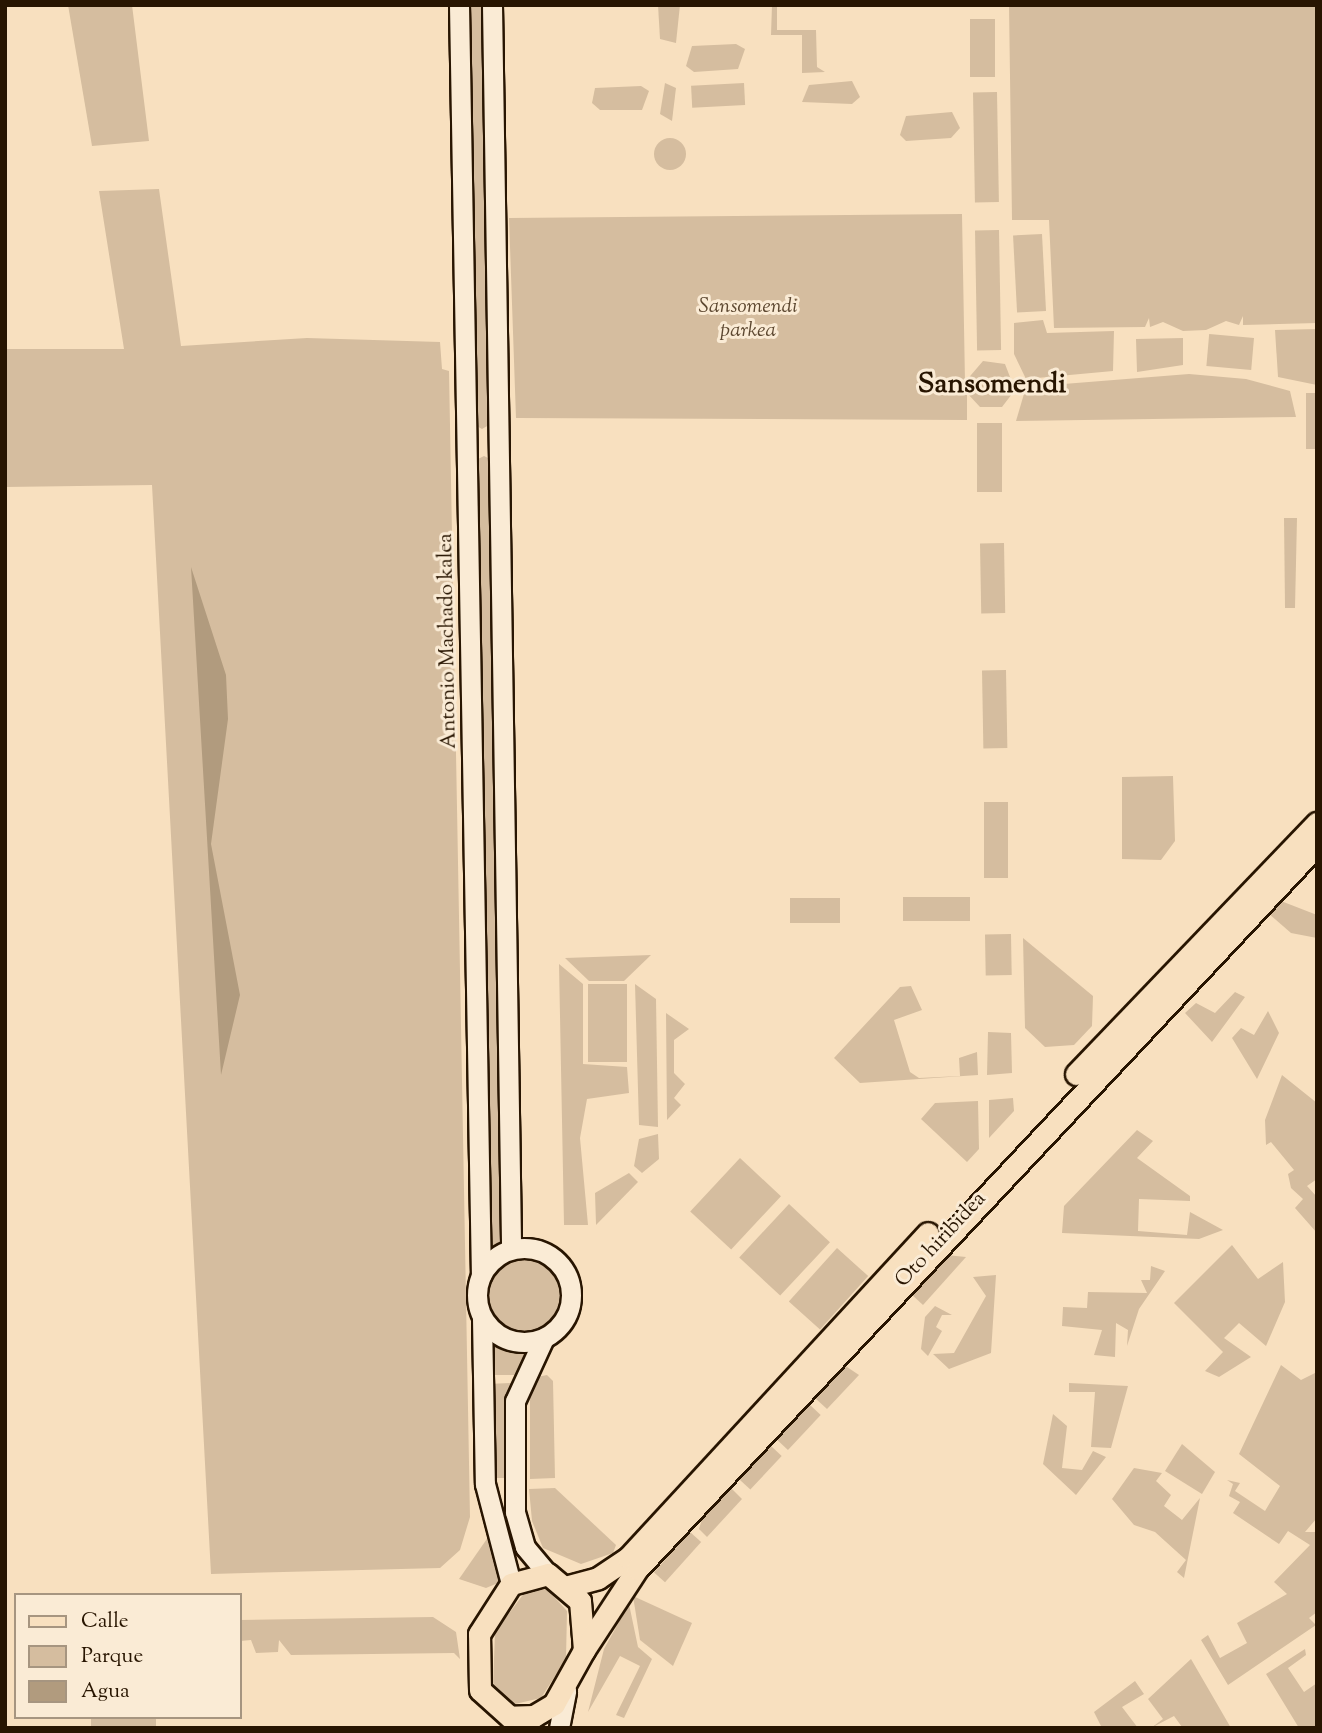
<!DOCTYPE html>
<html>
<head>
<meta charset="utf-8">
<style>
	body { margin:0 }
	#map { position:relative; width:1322px; height:1733px; overflow:hidden; background:#f8e0bf; font-family:"Sorts Mill Goudy",serif }
	div>[style] { position:absolute }
	.green>* { inset:0; background:#d5bd9f; transform-origin:0 0 }
	.round { border-radius:50% }
	.water>* { inset:0; background:#b19b7e }
	.roads { filter:drop-shadow(2px 0 #281501) drop-shadow(-2px 0 #281501) drop-shadow(0 2px #281501) drop-shadow(0 -2px #281501) }
	.secondary>* { height:19px; margin:-9.5px; padding:0 9.5px; transform-origin:9.5px; border-radius:9.5px; background:#faebd5 }
	.secondary>.ring { margin:-9.5px; padding:0; box-sizing:content-box; background:none; border:19px solid #faebd5; border-radius:50% }
	.primary>* { height:21px; margin:-10.5px; padding:0 10.5px; transform-origin:10.5px; border-radius:10.5px; background:#f8e0bf }
	span { translate:-50% -50%; white-space:nowrap; text-align:center; line-height:1.15; -webkit-text-stroke:6px #faebd5; paint-order:stroke }
	.park-label { font-size:21px; color:#5c4730; font-style:italic }
	.street-label { font-size:21px; color:#281501 }
	.district-label { font-size:28px; color:#281501; font-weight:700 }
	.frame { position:absolute; inset:0; border:7px solid #281501; pointer-events:none }
	.legend { position:absolute; left:14px; top:1593px; width:228px; height:126px; box-sizing:border-box; background:#faebd5; border:2px solid #a69580; margin:0; padding:9px 12px; list-style:none; font-size:21px; color:#281501 }
	.legend li { display:flex; align-items:center; gap:14px; height:35px }
	.legend b { width:35px; border:2px solid #a69580 }
</style>
</head>
<body>
<div id="map">
	<div class="green">
		<div style="clip-path:polygon(68px 5px,132px 5px,149px 141px,92px 146px)"></div>
		<div style="clip-path:polygon(465px 5px,486px 5px,489px 425px,482px 429px,473px 424px)"></div>
		<div style="clip-path:polygon(658px 5px,680px 5px,676px 43px,660px 39px)"></div>
		<div style="clip-path:polygon(772px 5px,777px 5px,777px 30px,816px 30px,817px 67px,825px 72px,802px 73px,802px 35px,771px 35px)"></div>
		<div style="clip-path:polygon(1009px 5px,1317px 5px,1317px 323px,1243px 325px,1243px 316px,1239px 325px,1226px 321px,1206px 330px,1183px 331px,1163px 322px,1150px 327px,1149px 318px,1145px 327px,1054px 328px,1049px 220px,1012px 220px)"></div>
		<div style="left:970px;top:19px;width:25px;height:58px"></div>
		<div style="clip-path:polygon(736px 44px,745px 49px,738px 69px,694px 72px,686px 66px,692px 46px)"></div>
		<div style="clip-path:polygon(852px 81px,860px 97px,852px 104px,802px 102px,809px 85px)"></div>
		<div style="clip-path:polygon(665px 83px,676px 88px,672px 121px,660px 114px)"></div>
		<div style="left:744px;top:83px;width:22px;height:53px;rotate:87deg"></div>
		<div style="clip-path:polygon(641px 86px,649px 91px,642px 110px,600px 110px,592px 103px,595px 88px)"></div>
		<div style="left:997px;top:92px;width:110px;height:24px;rotate:89deg"></div>
		<div style="clip-path:polygon(952px 112px,960px 128px,951px 138px,906px 141px,900px 135px,906px 116px)"></div>
		<div class="round" style="left:654px;top:138px;width:32px;height:32px"></div>
		<div style="clip-path:polygon(159px 189px,181px 346px,307px 338px,440px 342px,442px 369px,449px 371px,470px 1517px,460px 1550px,440px 1568px,211px 1574px,152px 485px,5px 487px,5px 349px,124px 349px,99px 191px)"></div>
		<div style="clip-path:polygon(962px 214px,965px 382px,983px 361px,1005px 364px,1015px 390px,1002px 407px,980px 407px,967px 393px,967px 420px,516px 418px,509px 218px)"></div>
		<div style="left:999px;top:230px;width:120px;height:24px;rotate:89deg"></div>
		<div style="left:1042px;top:234px;width:77px;height:29px;rotate:87deg"></div>
		<div style="clip-path:polygon(1043px 320px,1047px 333px,1114px 331px,1113px 371px,1026px 379px,1014px 354px,1014px 323px)"></div>
		<div style="clip-path:polygon(1317px 329px,1317px 385px,1278px 377px,1275px 330px)"></div>
		<div style="clip-path:polygon(1183px 338px,1183px 365px,1137px 372px,1136px 339px)"></div>
		<div style="left:1254px;top:338px;width:32px;height:45px;rotate:95deg"></div>
		<div style="clip-path:polygon(1189px 374px,1246px 379px,1290px 391px,1296px 417px,1016px 421px,1026px 387px)"></div>
		<div style="left:1306px;top:393px;width:11px;height:56px"></div>
		<div style="left:977px;top:423px;width:25px;height:69px"></div>
		<div style="clip-path:polygon(484px 456px,492px 460px,505px 1246px,486px 1258px,476px 460px)"></div>
		<div style="clip-path:polygon(1284px 518px,1297px 518px,1295px 608px,1285px 608px)"></div>
		<div style="left:1004px;top:543px;width:70px;height:24px;rotate:89deg"></div>
		<div style="left:1006px;top:670px;width:78px;height:24px;rotate:89deg"></div>
		<div style="clip-path:polygon(1173px 776px,1175px 841px,1161px 860px,1122px 859px,1122px 777px)"></div>
		<div style="left:1008px;top:802px;width:76px;height:24px;rotate:90deg"></div>
		<div style="left:903px;top:897px;width:67px;height:24px"></div>
		<div style="left:840px;top:898px;width:25px;height:50px;rotate:90deg"></div>
		<div style="clip-path:polygon(1281px 901px,1317px 915px,1317px 938px,1291px 933px,1269px 914px)"></div>
		<div style="left:1011px;top:934px;width:41px;height:26px;rotate:89deg"></div>
		<div style="clip-path:polygon(1023px 938px,1093px 996px,1092px 1026px,1074px 1045px,1045px 1047px,1025px 1028px)"></div>
		<div style="clip-path:polygon(651px 955px,624px 981px,589px 981px,565px 958px)"></div>
		<div style="clip-path:polygon(559px 964px,583px 984px,583px 1064px,627px 1067px,629px 1093px,587px 1099px,580px 1138px,588px 1225px,564px 1225px)"></div>
		<div style="left:588px;top:984px;width:39px;height:78px"></div>
		<div style="clip-path:polygon(635px 984px,656px 999px,658px 1127px,639px 1125px)"></div>
		<div style="clip-path:polygon(911px 986px,922px 1010px,894px 1020px,910px 1072px,919px 1078px,960px 1076px,959px 1058px,977px 1052px,978px 1075px,860px 1083px,834px 1058px,900px 987px)"></div>
		<div style="clip-path:polygon(1235px 992px,1245px 997px,1212px 1042px,1185px 1013px,1196px 1003px,1215px 1013px)"></div>
		<div style="clip-path:polygon(1268px 1011px,1279px 1033px,1257px 1079px,1232px 1038px,1241px 1028px,1254px 1035px)"></div>
		<div style="clip-path:polygon(666px 1013px,689px 1029px,674px 1040px,674px 1073px,685px 1084px,674px 1098px,681px 1105px,667px 1120px)"></div>
		<div style="clip-path:polygon(988px 1032px,1011px 1033px,1012px 1073px,987px 1075px)"></div>
		<div style="clip-path:polygon(1282px 1075px,1317px 1103px,1317px 1179px,1307px 1186px,1317px 1197px,1317px 1233px,1295px 1208px,1303px 1199px,1291px 1188px,1288px 1174px,1294px 1170px,1271px 1142px,1266px 1145px,1265px 1120px)"></div>
		<div style="clip-path:polygon(1013px 1098px,1014px 1111px,989px 1138px,989px 1100px)"></div>
		<div style="clip-path:polygon(978px 1101px,979px 1149px,967px 1162px,921px 1119px,935px 1103px)"></div>
		<div style="clip-path:polygon(1137px 1130px,1153px 1141px,1137px 1158px,1190px 1196px,1190px 1201px,1139px 1199px,1138px 1231px,1187px 1235px,1190px 1212px,1223px 1230px,1199px 1239px,1062px 1233px,1064px 1206px)"></div>
		<div style="clip-path:polygon(658px 1134px,659px 1159px,642px 1173px,634px 1166px,639px 1139px)"></div>
		<div style="left:740px;top:1158px;width:56px;height:73px;rotate:43deg"></div>
		<div style="clip-path:polygon(629px 1173px,638px 1182px,596px 1225px,595px 1193px)"></div>
		<div style="left:789px;top:1204px;width:56px;height:73px;rotate:43deg"></div>
		<div style="clip-path:polygon(1232px 1245px,1258px 1279px,1283px 1262px,1285px 1302px,1266px 1346px,1239px 1323px,1224px 1338px,1251px 1357px,1219px 1377px,1205px 1371px,1223px 1352px,1174px 1303px)"></div>
		<div style="left:837px;top:1248px;width:42px;height:72px;rotate:42deg"></div>
		<div style="clip-path:polygon(946px 1255px,966px 1257px,923px 1305px,910px 1293px)"></div>
		<div class="round" style="left:486px;top:1258px;width:78px;height:78px"></div>
		<div style="clip-path:polygon(1151px 1266px,1165px 1271px,1139px 1309px,1127px 1346px,1128px 1330px,1116px 1323px,1115px 1357px,1094px 1355px,1102px 1330px,1062px 1326px,1063px 1307px,1087px 1308px,1088px 1292px,1147px 1293px,1141px 1280px,1150px 1280px)"></div>
		<div style="clip-path:polygon(996px 1275px,991px 1353px,949px 1369px,933px 1354px,954px 1353px,986px 1296px,973px 1277px)"></div>
		<div style="clip-path:polygon(935px 1306px,952px 1315px,942px 1315px,936px 1327px,942px 1331px,928px 1356px,921px 1349px,925px 1317px)"></div>
		<div style="clip-path:polygon(490px 1338px,528px 1352px,515px 1375px,488px 1375px)"></div>
		<div style="clip-path:polygon(844px 1365px,859px 1375px,827px 1409px,815px 1398px)"></div>
		<div style="clip-path:polygon(1281px 1365px,1301px 1380px,1317px 1372px,1317px 1518px,1305px 1532px,1317px 1532px,1317px 1612px,1309px 1618px,1316px 1625px,1228px 1685px,1201px 1640px,1208px 1635px,1220px 1658px,1247px 1643px,1237px 1623px,1287px 1594px,1274px 1582px,1310px 1545px,1288px 1531px,1279px 1544px,1233px 1513px,1240px 1502px,1229px 1496px,1233px 1484px,1227px 1480px,1240px 1483px,1235px 1491px,1265px 1511px,1280px 1486px,1239px 1454px)"></div>
		<div style="clip-path:polygon(547px 1375px,553px 1381px,555px 1478px,530px 1479px,530px 1397px,537px 1377px)"></div>
		<div style="clip-path:polygon(513px 1383px,509px 1478px,491px 1478px,488px 1384px)"></div>
		<div style="clip-path:polygon(1069px 1383px,1128px 1386px,1111px 1448px,1091px 1447px,1095px 1392px,1069px 1392px)"></div>
		<div style="left:809px;top:1404px;width:16px;height:48px;rotate:43deg"></div>
		<div style="clip-path:polygon(1053px 1414px,1067px 1426px,1062px 1468px,1082px 1470px,1093px 1451px,1106px 1457px,1076px 1495px,1043px 1464px)"></div>
		<div style="clip-path:polygon(1182px 1444px,1215px 1472px,1202px 1494px,1165px 1471px)"></div>
		<div style="left:770px;top:1445px;width:16px;height:46px;rotate:43deg"></div>
		<div style="clip-path:polygon(1134px 1468px,1162px 1473px,1156px 1481px,1171px 1495px,1164px 1506px,1182px 1520px,1200px 1498px,1184px 1578px,1177px 1572px,1186px 1560px,1155px 1532px,1134px 1525px,1112px 1499px)"></div>
		<div style="clip-path:polygon(555px 1488px,616px 1545px,613px 1553px,581px 1564px,543px 1548px,532px 1521px,529px 1489px)"></div>
		<div style="clip-path:polygon(731px 1488px,742px 1499px,707px 1537px,699px 1529px,702px 1519px)"></div>
		<div style="left:690px;top:1532px;width:15px;height:54px;rotate:42deg"></div>
		<div style="clip-path:polygon(491px 1533px,502px 1575px,498px 1583px,486px 1588px,459px 1579px)"></div>
		<div style="clip-path:polygon(547px 1589px,567px 1611px,566px 1659px,541px 1698px,515px 1704px,493px 1687px,495px 1632px,525px 1592px)"></div>
		<div style="clip-path:polygon(633px 1596px,692px 1623px,673px 1666px,640px 1640px)"></div>
		<div style="clip-path:polygon(629px 1604px,638px 1647px,652px 1659px,624px 1718px,616px 1715px,640px 1666px,620px 1656px,588px 1712px,604px 1649px)"></div>
		<div style="clip-path:polygon(433px 1617px,456px 1632px,460px 1659px,454px 1653px,291px 1655px,279px 1640px,278px 1652px,256px 1653px,251px 1640px,240px 1641px,240px 1620px)"></div>
		<div style="clip-path:polygon(1305px 1649px,1306px 1655px,1288px 1668px,1304px 1692px,1317px 1683px,1317px 1728px,1299px 1728px,1266px 1674px)"></div>
		<div style="clip-path:polygon(1191px 1659px,1231px 1728px,1182px 1727px,1174px 1716px,1151px 1728px,1163px 1719px,1148px 1699px)"></div>
		<div style="clip-path:polygon(1135px 1681px,1144px 1694px,1122px 1707px,1138px 1728px,1102px 1728px,1094px 1712px)"></div>
		<div style="left:91px;top:1717px;width:65px;height:11px"></div>
	</div>
	<div class="water">
		<div style="clip-path:polygon(191px 567px,226px 675px,228px 719px,211px 844px,240px 995px,221px 1075px)"></div>
	</div>
	<div class="roads">
		<div class="secondary">
			<div style="left:459px;top:5px;width:1271px;rotate:89.01deg"></div>
			<div style="left:492px;top:5px;width:1244px;rotate:89.12deg"></div>
			<div class="ring" style="left:477px;top:1248px;width:75px;height:75px"></div>
			<div style="left:482px;top:1318px;width:166px;rotate:89deg"></div>
			<div style="left:485px;top:1484px;width:103px;rotate:75.4deg"></div>
			<div style="left:544px;top:1338px;width:69px;rotate:114.7deg"></div>
			<div style="left:515px;top:1401px;width:111px;rotate:90deg"></div>
			<div style="left:515px;top:1512px;width:36px;rotate:74deg"></div>
			<div style="left:525px;top:1547px;width:35px;rotate:50deg"></div>
			<div style="left:559px;top:1728px;width:38px;rotate:-79deg"></div>
		</div>
		<div class="primary">
			<div style="left:1076px;top:1074px;width:348px;rotate:-46.2deg"></div>
			<div style="left:548px;top:1574px;width:42px;rotate:40.2deg"></div>
			<div style="left:580px;top:1601px;width:49px;rotate:85.3deg"></div>
			<div style="left:584px;top:1650px;width:62px;rotate:119.1deg"></div>
			<div style="left:554px;top:1704px;width:23px;rotate:149deg"></div>
			<div style="left:534px;top:1716px;width:24px;rotate:178deg"></div>
			<div style="left:510px;top:1717px;width:40px;rotate:-138deg"></div>
			<div style="left:480px;top:1690px;width:56px;rotate:-91deg"></div>
			<div style="left:479px;top:1634px;width:59px;rotate:-57.4deg"></div>
			<div style="left:511px;top:1584px;width:38px;rotate:-15deg"></div>
			<div style="left:569px;top:1586px;width:30px;rotate:-15deg"></div>
			<div style="left:598px;top:1578px;width:36px;rotate:-34deg"></div>
			<div style="left:628px;top:1558px;width:442px;rotate:-47.3deg"></div>
			<div style="left:584px;top:1650px;width:97px;rotate:-56.8deg"></div>
			<div style="left:637px;top:1569px;width:993px;rotate:-46.8deg"></div>
		</div>
	</div>
	<div class="park-label">
		<span style="left:748px;top:319px">Sansomendi<br>parkea</span>
	</div>
	<div class="street-label">
		<span style="left:448px;top:641px;rotate:-91deg">Antonio Machado kalea</span>
		<span style="left:941px;top:1240px;rotate:-47deg">Oto hiribidea</span>
	</div>
	<div class="district-label">
		<span style="left:992px;top:385px">Sansomendi</span>
	</div>
	<div class="frame"></div>
	<ul class="legend">
	<li><b style="height:9px;background:#f8e0bf"></b>Calle</li>
	<li><b style="height:19px;background:#d5bd9f"></b>Parque</li>
	<li><b style="height:19px;background:#b19b7e"></b>Agua</li>
	</ul>
</div>
</body>
</html>
